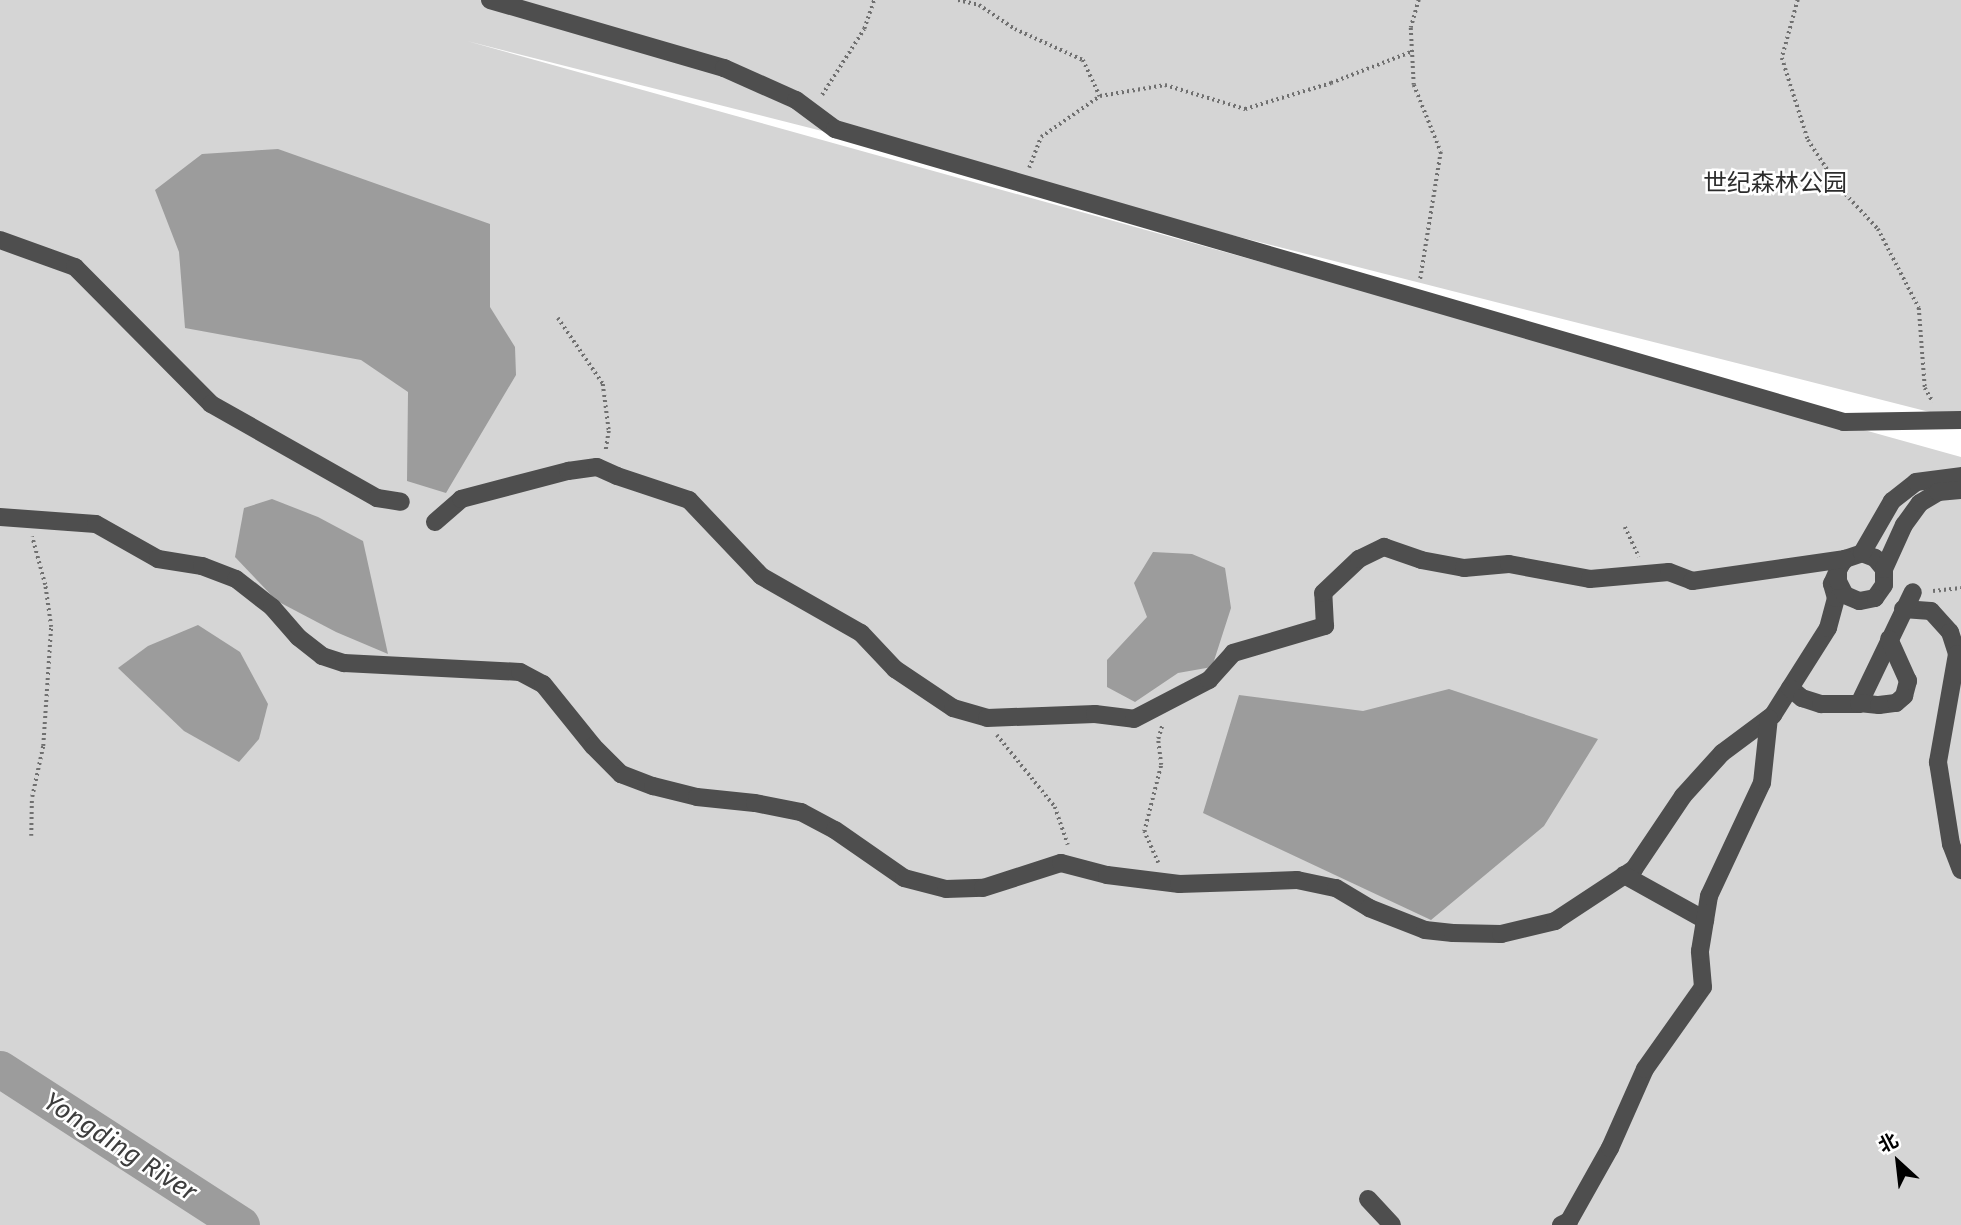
<!DOCTYPE html>
<html>
<head>
<meta charset="utf-8">
<style>
	body { margin:0 }
	#map { position:relative; width:1961px; height:1225px; overflow:hidden; background:#fff; font-family:"Fira Sans","Noto Sans SC",sans-serif }
	div>[style] { position:absolute }
	.green>* { inset:0; background:#d5d5d5 }
	.water>* { inset:0; background:#9c9c9c }
	.river>* { height:37px; margin:-18.5px; padding:0 18.5px; transform-origin:18.5px; border-radius:18.5px; background:#9c9c9c }
	.path>* { height:3.5px; margin-top:-1.75px; transform-origin:0; background:repeating-linear-gradient(90deg,#707070 0 2px,transparent 0 5.5px) }
	.minor>* { height:18px; margin:-9px; padding:0 9px; transform-origin:9px; border-radius:9px; background:#4e4e4e }
	span { translate:-50% -50%; white-space:nowrap; text-align:center; line-height:1.15; -webkit-text-stroke:5px #fff; paint-order:stroke }
	.park-label { font-size:24px; color:#2c2c2c }
	.water-label { font-size:26px; color:#3d3d3d; font-style:italic }
	.north { position:absolute; left:1863px; top:1127px; width:70px; height:70px; -webkit-text-stroke:5px #fff; paint-order:stroke; rotate:333deg; font-size:19px; font-weight:700; line-height:28px; text-align:center; color:#000 }
	.north::after { content:''; display:block; margin:auto; width:24px; height:32px; background:#000; clip-path:polygon(50% 0,100% 100%,50% 72%,0 100%) }
</style>
</head>
<body>
<div id="map">
	<div class="green">
		<div style="clip-path:polygon(0 0,1961px 0,1961px 420px,467px 41px,1961px 457px,1961px 1225px,0 1225px)"></div>
	</div>
	<div class="water">
		<div style="clip-path:polygon(278px 149px,490px 224px,490px 307px,515px 347px,516px 375px,446px 493px,407px 481px,408px 392px,361px 360px,185px 328px,179px 252px,155px 190px,202px 154px)"></div>
		<div style="clip-path:polygon(272px 499px,318px 517px,363px 541px,388px 654px,336px 632px,277px 601px,235px 557px,244px 508px)"></div>
		<div style="clip-path:polygon(1153px 552px,1192px 554px,1225px 568px,1231px 608px,1212px 667px,1178px 673px,1135px 702px,1107px 687px,1107px 660px,1147px 617px,1134px 583px)"></div>
		<div style="clip-path:polygon(198px 625px,240px 652px,268px 704px,259px 739px,239px 762px,184px 731px,118px 668px,148px 646px)"></div>
		<div style="clip-path:polygon(1449px 689px,1598px 739px,1544px 826px,1431px 920px,1203px 813px,1239px 695px,1363px 711px)"></div>
	</div>
	<div class="river">
		<div style="left:0;top:1069px;width:287px;rotate:32.9deg"></div>
	</div>
	<div class="path">
		<div style="left:958px;top:0;width:22px;rotate:13deg"></div>
		<div style="left:979px;top:5px;width:43px;rotate:33.7deg"></div>
		<div style="left:1015px;top:29px;width:75px;rotate:24.5deg"></div>
		<div style="left:1083px;top:60px;width:40px;rotate:65deg"></div>
		<div style="left:1419px;top:0;width:29px;rotate:106deg"></div>
		<div style="left:1411px;top:28px;width:57px;rotate:87deg"></div>
		<div style="left:1414px;top:85px;width:72px;rotate:68.1deg"></div>
		<div style="left:1441px;top:152px;width:131px;rotate:99.2deg"></div>
		<div style="left:1798px;top:0;width:60px;rotate:105.4deg"></div>
		<div style="left:1782px;top:58px;width:86px;rotate:72.4deg"></div>
		<div style="left:1808px;top:140px;width:55px;rotate:56.9deg"></div>
		<div style="left:1838px;top:186px;width:59px;rotate:47.1deg"></div>
		<div style="left:1878px;top:229px;width:89px;rotate:62.6deg"></div>
		<div style="left:1919px;top:308px;width:80px;rotate:85.7deg"></div>
		<div style="left:1925px;top:388px;width:16px;rotate:60deg"></div>
		<div style="left:822px;top:95px;width:78px;rotate:-57.5deg"></div>
		<div style="left:864px;top:29px;width:31px;rotate:-71deg"></div>
		<div style="left:1029px;top:168px;width:33px;rotate:-69deg"></div>
		<div style="left:1041px;top:137px;width:72px;rotate:-34.8deg"></div>
		<div style="left:1100px;top:96px;width:66px;rotate:-9.6deg"></div>
		<div style="left:1165px;top:85px;width:84px;rotate:16.7deg"></div>
		<div style="left:1245px;top:109px;width:90px;rotate:-16.8deg"></div>
		<div style="left:1331px;top:83px;width:88px;rotate:-21.3deg"></div>
		<div style="left:558px;top:318px;width:80px;rotate:55.7deg"></div>
		<div style="left:603px;top:384px;width:47px;rotate:82.7deg"></div>
		<div style="left:609px;top:431px;width:19px;rotate:99deg"></div>
		<div style="left:1625px;top:527px;width:33px;rotate:65deg"></div>
		<div style="left:1933px;top:591px;width:28px;rotate:-6deg"></div>
		<div style="left:997px;top:735px;width:92px;rotate:51.1deg"></div>
		<div style="left:1055px;top:807px;width:40px;rotate:71.1deg"></div>
		<div style="left:31px;top:836px;width:39px;rotate:-89deg"></div>
		<div style="left:32px;top:797px;width:52px;rotate:-77.8deg"></div>
		<div style="left:43px;top:746px;width:119px;rotate:-86.2deg"></div>
		<div style="left:51px;top:627px;width:42px;rotate:-98.1deg"></div>
		<div style="left:45px;top:585px;width:50px;rotate:-105.2deg"></div>
		<div style="left:1158px;top:863px;width:34px;rotate:-114deg"></div>
		<div style="left:1144px;top:832px;width:69px;rotate:-75.8deg"></div>
		<div style="left:1161px;top:765px;width:26px;rotate:-97deg"></div>
		<div style="left:1158px;top:739px;width:14px;rotate:-73deg"></div>
	</div>
	<div class="minor">
		<div style="left:490px;top:0;width:244px;rotate:16.2deg"></div>
		<div style="left:724px;top:68px;width:79px;rotate:24deg"></div>
		<div style="left:796px;top:100px;width:49px;rotate:36.6deg"></div>
		<div style="left:835px;top:129px;width:1051px;rotate:16.19deg"></div>
		<div style="left:1844px;top:422px;width:117px;rotate:-1deg"></div>
		<div style="left:0;top:240px;width:80px;rotate:19.8deg"></div>
		<div style="left:75px;top:267px;width:193px;rotate:45.2deg"></div>
		<div style="left:211px;top:404px;width:191px;rotate:29.5deg"></div>
		<div style="left:377px;top:498px;width:24px;rotate:9deg"></div>
		<div style="left:0;top:517px;width:96px;rotate:4.2deg"></div>
		<div style="left:96px;top:524px;width:71px;rotate:29.4deg"></div>
		<div style="left:158px;top:559px;width:45px;rotate:9deg"></div>
		<div style="left:202px;top:566px;width:36px;rotate:21deg"></div>
		<div style="left:236px;top:579px;width:46px;rotate:37.9deg"></div>
		<div style="left:272px;top:607px;width:40px;rotate:49deg"></div>
		<div style="left:298px;top:637px;width:31px;rotate:38deg"></div>
		<div style="left:322px;top:656px;width:23px;rotate:18deg"></div>
		<div style="left:344px;top:663px;width:176px;rotate:2.9deg"></div>
		<div style="left:520px;top:672px;width:26px;rotate:28deg"></div>
		<div style="left:543px;top:684px;width:80px;rotate:51.1deg"></div>
		<div style="left:593px;top:746px;width:40px;rotate:45deg"></div>
		<div style="left:621px;top:774px;width:34px;rotate:21deg"></div>
		<div style="left:653px;top:786px;width:45px;rotate:14deg"></div>
		<div style="left:697px;top:797px;width:58px;rotate:5.9deg"></div>
		<div style="left:755px;top:803px;width:47px;rotate:11.1deg"></div>
		<div style="left:801px;top:812px;width:38px;rotate:28deg"></div>
		<div style="left:835px;top:830px;width:84px;rotate:34.8deg"></div>
		<div style="left:904px;top:878px;width:43px;rotate:14.7deg"></div>
		<div style="left:946px;top:889px;width:37px;rotate:-2deg"></div>
		<div style="left:983px;top:888px;width:82px;rotate:-17.8deg"></div>
		<div style="left:1061px;top:863px;width:48px;rotate:14.6deg"></div>
		<div style="left:1107px;top:875px;width:73px;rotate:7.1deg"></div>
		<div style="left:1179px;top:884px;width:118px;rotate:-1.9deg"></div>
		<div style="left:1297px;top:880px;width:40px;rotate:12deg"></div>
		<div style="left:1336px;top:888px;width:39px;rotate:31deg"></div>
		<div style="left:1369px;top:908px;width:60px;rotate:21.4deg"></div>
		<div style="left:1425px;top:930px;width:28px;rotate:6deg"></div>
		<div style="left:1453px;top:933px;width:48px;rotate:1.2deg"></div>
		<div style="left:1501px;top:934px;width:56px;rotate:-13.5deg"></div>
		<div style="left:1555px;top:921px;width:95px;rotate:-33.4deg"></div>
		<div style="left:1634px;top:869px;width:88px;rotate:-56.1deg"></div>
		<div style="left:1683px;top:796px;width:58px;rotate:-47.8deg"></div>
		<div style="left:1722px;top:753px;width:64px;rotate:-36.7deg"></div>
		<div style="left:1773px;top:715px;width:103px;rotate:-57.7deg"></div>
		<div style="left:1828px;top:628px;width:31px;rotate:-75deg"></div>
		<div style="left:1836px;top:598px;width:15px;rotate:-106deg"></div>
		<div style="left:1832px;top:584px;width:20px;rotate:-66deg"></div>
		<div style="left:1840px;top:566px;width:9px;rotate:-54deg"></div>
		<div style="left:1845px;top:559px;width:18px;rotate:-19deg"></div>
		<div style="left:1862px;top:553px;width:14px;rotate:21deg"></div>
		<div style="left:1875px;top:558px;width:14px;rotate:51deg"></div>
		<div style="left:1884px;top:569px;width:16px;rotate:90deg"></div>
		<div style="left:1884px;top:585px;width:16px;rotate:125deg"></div>
		<div style="left:1875px;top:598px;width:16px;rotate:169deg"></div>
		<div style="left:1859px;top:601px;width:15px;rotate:-157deg"></div>
		<div style="left:1845px;top:595px;width:16px;rotate:-117deg"></div>
		<div style="left:1838px;top:581px;width:8px;rotate:-90deg"></div>
		<div style="left:435px;top:522px;width:35px;rotate:-41deg"></div>
		<div style="left:461px;top:499px;width:111px;rotate:-14.7deg"></div>
		<div style="left:568px;top:471px;width:29px;rotate:-8deg"></div>
		<div style="left:597px;top:467px;width:22px;rotate:24deg"></div>
		<div style="left:617px;top:476px;width:76px;rotate:18.4deg"></div>
		<div style="left:689px;top:500px;width:105px;rotate:46.5deg"></div>
		<div style="left:761px;top:576px;width:115px;rotate:29.7deg"></div>
		<div style="left:861px;top:633px;width:50px;rotate:46.6deg"></div>
		<div style="left:895px;top:669px;width:70px;rotate:33.9deg"></div>
		<div style="left:953px;top:708px;width:35px;rotate:16deg"></div>
		<div style="left:987px;top:718px;width:108px;rotate:-2.1deg"></div>
		<div style="left:1095px;top:714px;width:39px;rotate:7deg"></div>
		<div style="left:1134px;top:719px;width:85px;rotate:-27.5deg"></div>
		<div style="left:1209px;top:680px;width:36px;rotate:-48deg"></div>
		<div style="left:1233px;top:653px;width:96px;rotate:-16.4deg"></div>
		<div style="left:1325px;top:626px;width:33px;rotate:-93deg"></div>
		<div style="left:1323px;top:593px;width:50px;rotate:-43.4deg"></div>
		<div style="left:1359px;top:559px;width:28px;rotate:-26deg"></div>
		<div style="left:1384px;top:547px;width:39px;rotate:19deg"></div>
		<div style="left:1421px;top:560px;width:44px;rotate:10.5deg"></div>
		<div style="left:1464px;top:568px;width:45px;rotate:-5.1deg"></div>
		<div style="left:1509px;top:564px;width:82px;rotate:10.5deg"></div>
		<div style="left:1590px;top:579px;width:79px;rotate:-5.1deg"></div>
		<div style="left:1669px;top:572px;width:25px;rotate:21deg"></div>
		<div style="left:1692px;top:581px;width:155px;rotate:-8.2deg"></div>
		<div style="left:1862px;top:553px;width:60px;rotate:-60deg"></div>
		<div style="left:1892px;top:501px;width:31px;rotate:-38deg"></div>
		<div style="left:1916px;top:482px;width:45px;rotate:-7.6deg"></div>
		<div style="left:1884px;top:569px;width:48px;rotate:-65.6deg"></div>
		<div style="left:1904px;top:525px;width:27px;rotate:-54deg"></div>
		<div style="left:1920px;top:503px;width:21px;rotate:-31deg"></div>
		<div style="left:1938px;top:492px;width:23px;rotate:-5deg"></div>
		<div style="left:1903px;top:609px;width:28px;rotate:4deg"></div>
		<div style="left:1931px;top:611px;width:28px;rotate:48deg"></div>
		<div style="left:1950px;top:632px;width:23px;rotate:72deg"></div>
		<div style="left:1957px;top:654px;width:110px;rotate:100deg"></div>
		<div style="left:1938px;top:762px;width:83px;rotate:81deg"></div>
		<div style="left:1951px;top:844px;width:28px;rotate:69deg"></div>
		<div style="left:1790px;top:688px;width:16px;rotate:40deg"></div>
		<div style="left:1802px;top:698px;width:20px;rotate:18deg"></div>
		<div style="left:1821px;top:704px;width:38px"></div>
		<div style="left:1859px;top:704px;width:124px;rotate:-64.3deg"></div>
		<div style="left:1859px;top:703px;width:20px;rotate:6deg"></div>
		<div style="left:1879px;top:705px;width:17px;rotate:-7deg"></div>
		<div style="left:1896px;top:703px;width:11px;rotate:-41deg"></div>
		<div style="left:1904px;top:696px;width:16px;rotate:-75deg"></div>
		<div style="left:1908px;top:681px;width:46px;rotate:-114.3deg"></div>
		<div style="left:1624px;top:875px;width:93px;rotate:29.1deg"></div>
		<div style="left:1368px;top:1199px;width:35px;rotate:47deg"></div>
		<div style="left:1561px;top:1225px;width:9px;rotate:-27deg"></div>
		<div style="left:1569px;top:1221px;width:84px;rotate:-60.7deg"></div>
		<div style="left:1610px;top:1148px;width:86px;rotate:-66.1deg"></div>
		<div style="left:1645px;top:1069px;width:100px;rotate:-54.7deg"></div>
		<div style="left:1703px;top:987px;width:36px;rotate:-95deg"></div>
		<div style="left:1700px;top:951px;width:56px;rotate:-80.7deg"></div>
		<div style="left:1709px;top:896px;width:125px;rotate:-64.9deg"></div>
		<div style="left:1762px;top:783px;width:65px;rotate:-83.9deg"></div>
	</div>
	<div class="park-label">
		<span style="left:1775px;top:184px">世纪森林公园</span>
	</div>
	<div class="water-label">
		<span style="left:120px;top:1147px;rotate:33deg">Yongding River</span>
	</div>
	<div class="north">北</div>
</div>
</body>
</html>
